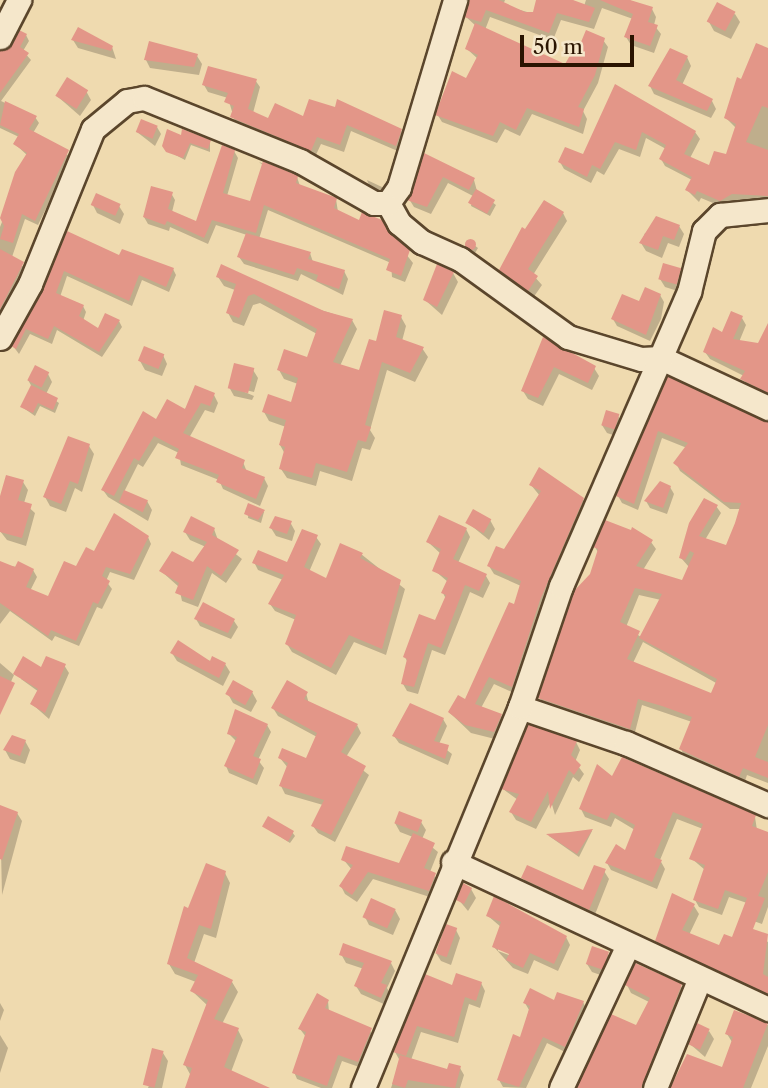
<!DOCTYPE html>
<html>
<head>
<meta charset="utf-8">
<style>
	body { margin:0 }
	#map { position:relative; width:768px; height:1088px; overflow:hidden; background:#efdaaf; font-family:"Libre Caslon Text",serif }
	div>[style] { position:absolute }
	.shadow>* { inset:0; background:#0003 }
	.building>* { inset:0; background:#e39688; transform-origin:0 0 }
	.round { border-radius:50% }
	.roads { filter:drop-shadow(2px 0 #5b462c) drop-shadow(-2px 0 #5b462c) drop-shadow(0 2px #5b462c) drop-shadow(0 -2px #5b462c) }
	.minor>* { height:23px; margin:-11.5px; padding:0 11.5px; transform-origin:11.5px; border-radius:11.5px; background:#f5e7cb }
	span { translate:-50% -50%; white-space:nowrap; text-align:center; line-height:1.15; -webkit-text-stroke:5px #f5e7cb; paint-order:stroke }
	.scale { position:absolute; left:520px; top:35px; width:114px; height:32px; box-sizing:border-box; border:4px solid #2a1401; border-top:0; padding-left:9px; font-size:21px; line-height:24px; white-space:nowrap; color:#2a1401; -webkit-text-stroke:5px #f5e7cb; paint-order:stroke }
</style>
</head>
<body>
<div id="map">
	<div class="shadow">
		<div style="clip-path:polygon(477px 0,505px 0,503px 5px,534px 14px,538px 0,572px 0,584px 6px,586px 0,629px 0,652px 9px,656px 17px,654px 25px,661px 34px,654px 53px,631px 45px,626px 37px,633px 19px,602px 8px,594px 29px,561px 20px,553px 40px,490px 17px,485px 30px,566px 67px,603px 40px,608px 47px,598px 83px,583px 111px,587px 119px,583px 134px,532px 114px,520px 136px,505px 129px,497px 143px,442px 122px,437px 114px,466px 80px,478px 59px,467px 49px,476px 26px,466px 17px)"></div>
		<div style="clip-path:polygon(735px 14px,740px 22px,731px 39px,714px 31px,709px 22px)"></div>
		<div style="clip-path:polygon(26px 35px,29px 41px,23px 51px,31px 60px,1px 101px,35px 117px,39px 123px,33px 133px,71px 157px,38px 225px,25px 219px,12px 257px,26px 269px,0 319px,0 227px,28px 156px,15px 144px,19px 137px,0 128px,0 67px,9px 50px)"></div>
		<div style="clip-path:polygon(73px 40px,112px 47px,116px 59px,78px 48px)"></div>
		<div style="clip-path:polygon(768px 52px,768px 204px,737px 200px,725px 208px,701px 198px,699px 202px,687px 190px,692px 180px,665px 166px,661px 159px,666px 149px,646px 138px,640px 157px,619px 149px,604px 175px,597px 171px,591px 183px,564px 169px,560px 162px,584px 156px,616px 86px,695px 132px,700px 139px,690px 158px,710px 167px,727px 156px,737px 129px,726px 118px,742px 81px)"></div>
		<div style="clip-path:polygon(197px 56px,202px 64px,199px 75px,150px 68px,146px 60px)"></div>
		<div style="clip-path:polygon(687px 57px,691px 66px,682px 85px,712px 101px,716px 109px,711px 118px,654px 94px,650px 86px)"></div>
		<div style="clip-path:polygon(255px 80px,260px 87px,253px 113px,269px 120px,304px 118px,401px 130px,405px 137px,400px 152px,351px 131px,344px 152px,321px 144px,315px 157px,236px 125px,228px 98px,208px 92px,204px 85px)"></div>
		<div style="clip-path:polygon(86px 91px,91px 100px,80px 116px,57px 96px)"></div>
		<div style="clip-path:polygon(157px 127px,161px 134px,155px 146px,137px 132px)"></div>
		<div style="clip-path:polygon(182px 137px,210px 142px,210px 152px,191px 145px,185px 160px,166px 150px)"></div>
		<div style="clip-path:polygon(234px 151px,238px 158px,227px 196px,251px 203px,264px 166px,259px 162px,297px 177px,300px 186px,336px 199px,338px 212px,360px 222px,381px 222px,413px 263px,405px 282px,392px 277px,391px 263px,268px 210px,259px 239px,310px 253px,313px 262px,344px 271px,348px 279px,343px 295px,301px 274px,298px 281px,244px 264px,239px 257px,247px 235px,216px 225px,208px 244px,170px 227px,169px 231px,148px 224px,144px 217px,171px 193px,175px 200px,172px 212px,197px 224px)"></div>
		<div style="clip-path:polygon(425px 156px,474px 180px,477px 191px,496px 205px,490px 216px,471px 206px,473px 196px,448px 183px,431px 214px,414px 207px,409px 199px)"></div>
		<div style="clip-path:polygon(367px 180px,382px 187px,386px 195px,371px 190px)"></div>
		<div style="clip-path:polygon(93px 205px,119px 206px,124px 214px,120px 224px,97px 213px)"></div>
		<div style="clip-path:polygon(563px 213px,567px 221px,533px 275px,542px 285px,533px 298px,501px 270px,526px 231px)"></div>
		<div style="clip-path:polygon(679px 226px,684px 234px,679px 247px,668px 243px,662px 258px,646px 251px,641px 243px,645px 233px)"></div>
		<div style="clip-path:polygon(68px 233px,120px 257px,173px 269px,176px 275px,169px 292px,142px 280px,132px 306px,67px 276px,60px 297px,83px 306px,86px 312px,83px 321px,99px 331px,119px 321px,122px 327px,102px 357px,57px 330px,52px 344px,30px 334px,19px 354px,13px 346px,44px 291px)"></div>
		<div style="clip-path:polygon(467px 240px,478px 248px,475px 253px,465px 245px)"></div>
		<div style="clip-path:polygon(679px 269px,684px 278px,681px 292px,665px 287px,660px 279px)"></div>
		<div style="clip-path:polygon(453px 273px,458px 282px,442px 315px,425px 300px)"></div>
		<div style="clip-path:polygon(218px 277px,352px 320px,357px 329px,340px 366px,360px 372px,377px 343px,401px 317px,406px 326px,402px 341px,422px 348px,428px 357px,415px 382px,387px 370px,370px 430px,375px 438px,370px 450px,362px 448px,352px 481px,320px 471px,316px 486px,287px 478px,281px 469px,285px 454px,280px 445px,286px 427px,269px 421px,264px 412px,292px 404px,298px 384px,284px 379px,279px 370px,308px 359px,317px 334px,260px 303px,253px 305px,244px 326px,233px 322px,228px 313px,235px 290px,224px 286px)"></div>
		<div style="clip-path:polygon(660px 295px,664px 302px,661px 319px,650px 341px,617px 326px,613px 319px)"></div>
		<div style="clip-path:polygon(742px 318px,746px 325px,739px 342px,768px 369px,768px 398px,746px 387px,744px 376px,710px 359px,705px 352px)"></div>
		<div style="clip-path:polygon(544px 339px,594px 368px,599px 376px,592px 390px,559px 374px,543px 406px,528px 399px,523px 391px)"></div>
		<div style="clip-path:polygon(163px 355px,167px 364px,162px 376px,145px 370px,140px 361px)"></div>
		<div style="clip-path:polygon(253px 370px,258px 378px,254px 392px,233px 387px,254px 396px,252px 400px,234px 396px,229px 387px)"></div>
		<div style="clip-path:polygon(48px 374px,52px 382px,46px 394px,59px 403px,55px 413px,40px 406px,35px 416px,22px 407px,32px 387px,28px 380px)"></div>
		<div style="clip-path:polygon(evenodd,668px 379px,768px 423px,768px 702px,725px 688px,643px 642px,633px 663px,768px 723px,768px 783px,747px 775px,744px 784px,685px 757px,681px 749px,692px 722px,642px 705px,634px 736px,544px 706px,540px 698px,592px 574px,599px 554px,595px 547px,651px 542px,656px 549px,643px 570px,683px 583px,689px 567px,681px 558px,716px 506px,721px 513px,705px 540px,727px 547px,741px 509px,730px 509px,680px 471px,676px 463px,687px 448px,662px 438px,638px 510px,622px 503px,618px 496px,668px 379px,639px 595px,661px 600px,641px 637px,626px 627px,639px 595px)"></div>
		<div style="clip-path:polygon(214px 395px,218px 403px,214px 413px,205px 410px,189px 438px,243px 462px,247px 472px,264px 478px,268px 486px,260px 506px,223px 489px,219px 480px,181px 465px,179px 453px,158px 443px,143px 467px,138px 464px,124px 492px,147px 501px,152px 510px,148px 521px,108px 497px,103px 490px,157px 422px)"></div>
		<div style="clip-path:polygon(618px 416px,623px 424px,619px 437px,607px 433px,602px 425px)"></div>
		<div style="clip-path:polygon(89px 446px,94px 454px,82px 492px,75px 488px,66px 512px,50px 506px,45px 497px)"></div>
		<div style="clip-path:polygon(23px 482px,28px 490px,24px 503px,35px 513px,26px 546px,7px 540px,0 531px,0 498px)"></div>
		<div style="clip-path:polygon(531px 485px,583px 499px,588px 508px,516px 694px,494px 684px,481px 708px,501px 715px,506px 724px,499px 740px,471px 733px,450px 713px,466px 702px,515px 606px,521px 586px,494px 574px,489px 566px,505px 551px,540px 496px)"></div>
		<div style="clip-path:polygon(670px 487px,674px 494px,667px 514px,650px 508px,646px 501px)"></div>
		<div style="clip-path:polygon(249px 506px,264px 512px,261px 523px,248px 518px)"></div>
		<div style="clip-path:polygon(490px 520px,495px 529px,489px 540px,468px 523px)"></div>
		<div style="clip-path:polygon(290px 522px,295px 531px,292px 541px,276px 536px,271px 528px)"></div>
		<div style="clip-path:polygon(214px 529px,218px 540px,242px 559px,226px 583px,212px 573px,198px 607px,182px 601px,179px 587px,161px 571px,194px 565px,206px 547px,190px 540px,185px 532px)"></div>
		<div style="clip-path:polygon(466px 529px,470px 537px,458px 563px,486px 576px,490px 583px,483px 598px,470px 592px,445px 655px,432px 650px,418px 694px,407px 691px,403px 684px,408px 663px,405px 657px,436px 622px,446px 599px,443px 593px,448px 582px,434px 570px,441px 554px,428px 542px)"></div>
		<div style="clip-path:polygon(148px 537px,151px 544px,134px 580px,110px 572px,106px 581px,112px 589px,102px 609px,97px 607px,79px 646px,55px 636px,52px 641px,10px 611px,0 624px,0 564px,33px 570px,37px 577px,30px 591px,49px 599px,95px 553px)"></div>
		<div style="clip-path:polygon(316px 537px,321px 544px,309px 572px,327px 580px,361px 554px,405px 589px,386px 655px,354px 642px,336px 675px,292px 652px,287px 644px,296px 620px,275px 611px,270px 604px,283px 580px,258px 570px,254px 562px,288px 564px)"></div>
		<div style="clip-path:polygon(196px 619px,234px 621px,238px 627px,231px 639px,200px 626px)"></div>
		<div style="clip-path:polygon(172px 653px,225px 664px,230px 672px,223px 686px,177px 661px)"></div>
		<div style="clip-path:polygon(0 663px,14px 675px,0 706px)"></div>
		<div style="clip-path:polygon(64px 665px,69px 673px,49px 719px,32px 704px,39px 692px,21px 679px)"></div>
		<div style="clip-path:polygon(252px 692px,257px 701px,251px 712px,233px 703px,228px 694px)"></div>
		<div style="clip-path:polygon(306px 693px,309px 704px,357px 725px,361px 733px,346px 757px,369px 775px,335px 842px,318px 833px,313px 826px,323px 805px,285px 794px,281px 786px,288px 768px,280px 758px,306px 760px,317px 737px,278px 716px,273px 708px)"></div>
		<div style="clip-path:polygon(443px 719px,447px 726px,439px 744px,452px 754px,448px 765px,399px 743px,394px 736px)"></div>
		<div style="clip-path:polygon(267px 725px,271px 732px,258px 760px,264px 768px,257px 785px,229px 773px,226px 766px,237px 742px,229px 734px)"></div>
		<div style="clip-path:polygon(25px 741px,30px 750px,25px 764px,10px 759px,5px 750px)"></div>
		<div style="clip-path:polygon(576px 742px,580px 750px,575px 762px,584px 774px,579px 782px,573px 777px,555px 815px,551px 801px,536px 829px,516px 820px,511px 812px,518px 800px,503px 789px)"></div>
		<div style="clip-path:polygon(612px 779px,755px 817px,757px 830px,768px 834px,768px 907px,762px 924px,748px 919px,747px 903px,729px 897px,722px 915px,699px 907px,695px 900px,705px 870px,691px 858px,703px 829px,677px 819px,660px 860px,665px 869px,657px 889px,611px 870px,607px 863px,626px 852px,635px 830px,615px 818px,611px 827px,585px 817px,581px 809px)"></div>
		<div style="clip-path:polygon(0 807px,17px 813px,22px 821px,2px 895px)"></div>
		<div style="clip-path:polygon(421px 822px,426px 830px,422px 839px,438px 852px,430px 872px,440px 882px,433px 898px,373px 879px,357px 902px,345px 894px,341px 886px,352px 870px,343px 859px,400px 866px,413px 837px,400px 832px,395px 823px)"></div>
		<div style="clip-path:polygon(264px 826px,292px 832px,295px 836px,290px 843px)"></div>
		<div style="clip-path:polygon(592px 831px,579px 857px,549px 836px,571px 833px)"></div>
		<div style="clip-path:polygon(604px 871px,609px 879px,594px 917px,527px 886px,523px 878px,584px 892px)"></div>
		<div style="clip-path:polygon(225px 873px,230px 883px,216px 938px,204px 934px,194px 963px,232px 982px,238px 992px,222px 1024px,238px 1030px,243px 1040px,231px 1072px,255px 1088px,187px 1088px,191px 1076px,185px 1065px,208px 1006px,192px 991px,196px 982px,175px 974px,169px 964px,189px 910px)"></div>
		<div style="clip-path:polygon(471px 889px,476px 898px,468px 911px,458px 899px)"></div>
		<div style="clip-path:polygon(694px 906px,699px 914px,689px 935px,720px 947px,734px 940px,739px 925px,768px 942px,768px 999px,662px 949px,657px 941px)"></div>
		<div style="clip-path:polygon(395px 910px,400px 919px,393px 935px,369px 925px,365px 917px)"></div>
		<div style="clip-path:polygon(evenodd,488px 916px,566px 937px,570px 945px,558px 971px,534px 960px,528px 974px,513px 968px,494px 947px,501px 927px,488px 916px,498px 947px,517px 958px,498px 951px,498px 947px)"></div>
		<div style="clip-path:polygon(456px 930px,460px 938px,451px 965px,441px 961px,436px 953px)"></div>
		<div style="clip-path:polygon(341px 954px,391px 963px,395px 971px,387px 988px,391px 995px,386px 1005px,361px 994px,356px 986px,364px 969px,346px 963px)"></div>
		<div style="clip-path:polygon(608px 954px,613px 962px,606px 977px,592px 972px,587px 964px)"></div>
		<div style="clip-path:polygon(426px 977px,453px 987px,481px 983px,485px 991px,480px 1008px,469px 1004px,458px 1043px,421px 1032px,411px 1060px,449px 1071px,460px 1068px,464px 1075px,460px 1088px,391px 1088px,400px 1061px,395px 1052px)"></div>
		<div style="clip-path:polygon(627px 985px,681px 986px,686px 994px,651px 1088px,580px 1088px,637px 1028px,649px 1002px,631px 993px)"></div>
		<div style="clip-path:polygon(328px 1001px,329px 1012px,370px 1031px,374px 1038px,362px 1068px,342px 1061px,332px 1088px,321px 1088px,297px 1079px,294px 1072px,306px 1037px,300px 1029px)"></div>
		<div style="clip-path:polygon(583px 1002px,587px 1010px,569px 1054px,547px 1043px,526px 1088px,503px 1087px,499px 1080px,521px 1039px,529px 1010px,525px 1003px)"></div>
		<div style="clip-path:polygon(0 1003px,4px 1010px,0 1021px)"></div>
		<div style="clip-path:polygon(735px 1012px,768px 1025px,768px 1046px,751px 1088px,671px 1088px,723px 1069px,732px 1042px,727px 1034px)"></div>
		<div style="clip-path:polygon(709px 1031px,714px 1039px,705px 1057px,690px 1044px)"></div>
		<div style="clip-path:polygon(0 1035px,8px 1048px,0 1073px)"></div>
		<div style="clip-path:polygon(163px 1053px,168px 1061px,162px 1088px,148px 1088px)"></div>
	</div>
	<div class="building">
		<div style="clip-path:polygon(469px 0,499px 0,525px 12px,533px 12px,536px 0,573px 0,595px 8px,589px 22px,557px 13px,549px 33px,486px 10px,481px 22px,464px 17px)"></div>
		<div style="clip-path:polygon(600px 0,630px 0,653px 7px,648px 22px,658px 25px,650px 46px,624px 37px,633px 14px)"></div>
		<div style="left:717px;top:2px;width:21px;height:22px;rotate:28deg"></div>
		<div style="clip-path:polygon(475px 23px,565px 64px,572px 52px,576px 54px,586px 30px,605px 38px,595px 75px,578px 107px,584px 109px,579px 127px,527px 108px,516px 130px,500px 122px,493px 136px,435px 115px,452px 71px,466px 78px,478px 55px,465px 49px)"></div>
		<div style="clip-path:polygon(78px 27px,113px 46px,111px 51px,71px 40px)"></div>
		<div style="clip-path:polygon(19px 30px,27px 34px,20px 47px,29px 53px,0 93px,0 51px,8px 48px)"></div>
		<div style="clip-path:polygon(149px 41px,198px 54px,194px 67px,144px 60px)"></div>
		<div style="clip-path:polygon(756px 43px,768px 48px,768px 108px,762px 106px,746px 142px,768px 150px,768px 196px,732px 194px,720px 201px,697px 191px,695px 195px,685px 190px,692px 177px,659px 159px,666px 145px,642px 132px,636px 150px,615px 142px,600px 169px,592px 165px,587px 177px,558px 162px,565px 147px,583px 154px,615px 84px,696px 131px,684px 154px,709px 165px,714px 151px,726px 154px,736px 124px,724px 118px,737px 77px,741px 79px)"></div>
		<div style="clip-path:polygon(670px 48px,688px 56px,676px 80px,713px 99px,707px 111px,648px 86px)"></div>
		<div style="clip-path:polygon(208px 66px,257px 79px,248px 109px,268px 118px,275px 103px,303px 116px,309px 99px,335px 107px,337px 99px,402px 129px,396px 146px,347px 125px,340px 145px,317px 137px,311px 151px,230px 117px,234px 106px,224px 102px,228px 93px,202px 85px)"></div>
		<div style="left:67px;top:77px;width:25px;height:22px;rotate:32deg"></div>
		<div style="clip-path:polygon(5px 101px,37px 116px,29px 129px,69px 150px,35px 221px,22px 214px,13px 243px,0 239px,4px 226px,0 218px,15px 172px,27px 153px,13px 144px,19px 134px,0 125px)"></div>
		<div style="left:141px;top:119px;width:18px;height:14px;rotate:22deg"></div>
		<div style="clip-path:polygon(167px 129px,181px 135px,182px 129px,211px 140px,208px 149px,190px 143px,183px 158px,166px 152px,162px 146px)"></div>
		<div style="clip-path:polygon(222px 145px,235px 150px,223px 193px,250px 201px,263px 161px,255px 158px,294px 174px,298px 176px,296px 183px,337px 198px,334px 208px,359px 220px,362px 212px,382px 220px,410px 250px,401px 276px,386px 270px,390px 259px,264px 205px,256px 233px,212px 220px,204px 238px,167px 221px,165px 225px,143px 217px,151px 186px,173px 192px,168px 209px,196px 221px)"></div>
		<div style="clip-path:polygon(424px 153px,475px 178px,469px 190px,443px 177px,427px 207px,407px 200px)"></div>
		<div style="left:476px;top:189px;width:22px;height:16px;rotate:30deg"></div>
		<div style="left:96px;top:193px;width:27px;height:13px;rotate:24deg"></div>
		<div style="clip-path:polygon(544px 200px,564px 212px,528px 269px,538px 276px,528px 291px,499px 270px,522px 227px,525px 229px)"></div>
		<div style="clip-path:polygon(656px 216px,680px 225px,674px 240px,663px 236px,658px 250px,639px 243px)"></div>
		<div style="clip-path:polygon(67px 231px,119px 255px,122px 249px,174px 268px,166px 287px,139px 275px,129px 301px,64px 271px,56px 293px,84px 305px,79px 316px,98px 328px,105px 313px,120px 320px,99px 352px,54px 326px,48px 339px,26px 329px,16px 349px,11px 346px,42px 291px)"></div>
		<div style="clip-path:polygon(246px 233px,311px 252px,308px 259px,345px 270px,339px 289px,316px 281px,318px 275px,297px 268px,294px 275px,237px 257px)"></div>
		<div class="round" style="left:464.5px;top:238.5px;width:11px;height:11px"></div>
		<div style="clip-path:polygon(0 249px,24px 262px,0 309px)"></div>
		<div style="left:663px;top:263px;width:19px;height:17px;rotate:16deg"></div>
		<div style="clip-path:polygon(221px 264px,324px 311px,353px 319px,333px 362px,359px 370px,369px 339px,376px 341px,384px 310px,402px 315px,396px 337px,424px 347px,410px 373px,382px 362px,365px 425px,371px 427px,366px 442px,358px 440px,347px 472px,316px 463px,312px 478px,279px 469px,285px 447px,279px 445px,286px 420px,262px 412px,268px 394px,291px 402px,298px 378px,277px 370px,284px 349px,307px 357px,317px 329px,254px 294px,248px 296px,239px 318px,226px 313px,236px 284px,216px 277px)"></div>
		<div style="clip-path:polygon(437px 264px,454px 272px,437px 307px,423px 300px)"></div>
		<div style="clip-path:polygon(645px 287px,661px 294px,646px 335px,611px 319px,622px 294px,639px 301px)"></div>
		<div style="clip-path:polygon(731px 311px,743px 316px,733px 339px,758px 343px,768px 323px,768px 393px,740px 379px,745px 371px,703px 352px,713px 327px,722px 332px)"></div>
		<div style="clip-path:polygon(543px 337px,596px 366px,588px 383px,554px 367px,538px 398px,521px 391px)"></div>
		<div style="left:144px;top:346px;width:22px;height:16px;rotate:22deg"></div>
		<div style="left:234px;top:363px;width:21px;height:26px;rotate:14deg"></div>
		<div style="left:35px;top:365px;width:16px;height:17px;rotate:27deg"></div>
		<div style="clip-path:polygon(evenodd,667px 376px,768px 422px,768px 725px,755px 757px,768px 762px,768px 778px,743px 768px,739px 777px,679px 749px,692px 717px,662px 706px,638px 699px,630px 729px,538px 698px,574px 591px,590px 574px,598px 549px,593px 547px,605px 520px,631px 530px,632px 527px,653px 540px,636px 566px,682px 580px,694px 553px,690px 551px,685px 560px,679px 558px,689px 523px,704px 498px,718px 505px,699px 536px,726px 545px,735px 523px,741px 503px,724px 502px,673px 463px,688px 443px,658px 431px,634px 504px,616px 496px,667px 376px,635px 588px,662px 594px,639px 638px,717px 679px,711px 693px,627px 659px,640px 631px,620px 622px,635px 588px)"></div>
		<div style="clip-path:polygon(31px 385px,58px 398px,53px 410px,38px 403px,33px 413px,20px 407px)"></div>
		<div style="clip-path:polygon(195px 385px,215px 393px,210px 406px,201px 403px,183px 433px,245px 460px,242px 468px,265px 477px,256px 499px,216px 482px,219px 475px,175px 458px,179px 449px,154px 436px,139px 461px,134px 458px,114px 496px,101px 490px,143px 411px,156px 419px,167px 399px,185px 409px)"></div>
		<div style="left:606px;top:410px;width:14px;height:16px;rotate:17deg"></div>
		<div style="clip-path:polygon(68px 436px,90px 444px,78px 484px,70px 481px,61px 504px,43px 497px)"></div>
		<div style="clip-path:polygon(539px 467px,584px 498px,540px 600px,512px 687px,489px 677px,475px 704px,502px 714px,494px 732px,465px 725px,448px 712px,458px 695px,465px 699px,509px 602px,514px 604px,521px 581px,487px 566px,496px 546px,504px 549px,541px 491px,529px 485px)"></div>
		<div style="clip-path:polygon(6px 475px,24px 480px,18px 500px,32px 504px,22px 538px,0 532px,0 496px)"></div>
		<div style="clip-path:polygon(660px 481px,671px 486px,663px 508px,644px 501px)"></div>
		<div style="left:124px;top:490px;width:26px;height:13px;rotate:23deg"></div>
		<div style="clip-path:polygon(248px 503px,265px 510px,258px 520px,244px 514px)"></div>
		<div style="left:473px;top:509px;width:21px;height:16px;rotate:29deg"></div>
		<div style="clip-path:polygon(114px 513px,149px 536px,130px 574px,106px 567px,102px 576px,110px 581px,98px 604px,93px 602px,76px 641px,51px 630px,48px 636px,0 603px,0 561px,15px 567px,18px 561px,34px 569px,26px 587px,48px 596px,64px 561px,76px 566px,86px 547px,94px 551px)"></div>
		<div style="clip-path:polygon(439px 515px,467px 528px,453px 559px,487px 574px,479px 591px,465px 585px,441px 648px,428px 643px,414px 687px,401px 684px,407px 659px,403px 657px,419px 614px,435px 620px,446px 595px,441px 593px,448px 578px,432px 571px,441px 549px,426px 542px)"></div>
		<div style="clip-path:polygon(191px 516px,215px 528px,212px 535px,239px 550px,221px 576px,207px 566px,193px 600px,175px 593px,179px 583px,159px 571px,172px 551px,193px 562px,207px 542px,183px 532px)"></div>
		<div style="clip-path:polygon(275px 516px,292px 521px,287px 534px,269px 528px)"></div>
		<div style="clip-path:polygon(302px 529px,318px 535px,304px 567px,326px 578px,340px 543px,363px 553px,360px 558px,401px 580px,382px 649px,349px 635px,331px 668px,285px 644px,296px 615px,268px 604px,284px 575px,252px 563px,258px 550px,287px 562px)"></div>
		<div style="clip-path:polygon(203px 602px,235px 619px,228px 633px,194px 619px)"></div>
		<div style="clip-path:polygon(178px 640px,210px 661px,212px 656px,226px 663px,219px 678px,170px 653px)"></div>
		<div style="clip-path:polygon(23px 656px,41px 667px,46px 656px,66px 664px,45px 713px,30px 704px,38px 689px,13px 674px)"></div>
		<div style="clip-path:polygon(0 676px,15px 683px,0 715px)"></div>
		<div style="left:233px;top:680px;width:23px;height:16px;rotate:29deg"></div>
		<div style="clip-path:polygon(287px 680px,308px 692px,304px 699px,358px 724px,341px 752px,366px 766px,331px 835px,311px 826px,324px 800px,279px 786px,288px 763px,278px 758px,282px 748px,306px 758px,317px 733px,271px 708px)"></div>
		<div style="clip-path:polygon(410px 703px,444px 718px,434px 741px,449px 745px,445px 759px,392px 736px)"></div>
		<div style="clip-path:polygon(235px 709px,268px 724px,253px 756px,261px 759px,253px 779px,224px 766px,237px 737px,227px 734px)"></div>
		<div style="clip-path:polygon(528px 724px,577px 741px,571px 755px,581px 765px,574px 775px,569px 770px,550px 809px,548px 791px,531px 822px,509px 812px,519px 794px,501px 789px)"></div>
		<div style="clip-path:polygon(12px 735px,26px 740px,20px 756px,3px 750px)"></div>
		<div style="clip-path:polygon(622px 757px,756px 815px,752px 826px,768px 832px,768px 872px,758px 896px,765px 898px,753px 929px,768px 934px,763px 974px,768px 977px,768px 994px,655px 941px,672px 893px,695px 904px,682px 930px,719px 945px,724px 934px,732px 937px,747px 898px,725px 890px,718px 909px,693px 900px,705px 865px,689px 859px,703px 824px,673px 812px,654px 857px,662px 860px,652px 882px,605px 863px,616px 844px,625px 850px,635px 825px,611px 812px,607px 820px,579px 809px,597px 764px,612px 776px)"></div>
		<div style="clip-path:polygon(0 805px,18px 812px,2px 860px,0 859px)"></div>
		<div style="left:399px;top:811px;width:25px;height:13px;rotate:21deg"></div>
		<div style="left:268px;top:816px;width:30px;height:12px;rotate:30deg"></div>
		<div style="clip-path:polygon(593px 829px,577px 854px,546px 834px,570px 832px)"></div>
		<div style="clip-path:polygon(413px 833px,435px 843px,424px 868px,436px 873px,429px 891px,368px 872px,352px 895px,339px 886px,353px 865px,341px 860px,346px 846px,399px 863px)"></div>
		<div style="clip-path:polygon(206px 863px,226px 871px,211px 929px,199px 925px,187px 958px,233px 980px,214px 1019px,239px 1028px,224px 1067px,270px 1088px,185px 1088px,192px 1068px,183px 1065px,208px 1000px,190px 991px,198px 975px,167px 964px,184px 906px,188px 908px)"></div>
		<div style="clip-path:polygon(527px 865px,583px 890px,594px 865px,606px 869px,589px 910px,521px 878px)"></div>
		<div style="clip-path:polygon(463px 883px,472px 888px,464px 904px,456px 900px)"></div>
		<div style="clip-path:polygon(494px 896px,567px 936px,554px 964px,530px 953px,523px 968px,506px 960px,509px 954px,492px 947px,501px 922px,486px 916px)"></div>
		<div style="left:371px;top:898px;width:27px;height:21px;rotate:24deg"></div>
		<div style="left:446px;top:924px;width:12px;height:31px;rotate:20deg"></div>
		<div style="clip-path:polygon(343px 943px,392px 961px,381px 983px,387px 985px,381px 998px,354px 986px,364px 963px,339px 955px)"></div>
		<div style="left:592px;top:946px;width:18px;height:19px;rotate:19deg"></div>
		<div style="clip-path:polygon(635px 963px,682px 984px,641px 1088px,576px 1088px,611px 1014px,636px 1025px,650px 998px,625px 985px)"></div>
		<div style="clip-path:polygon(456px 973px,482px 982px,476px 1001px,465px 997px,454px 1037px,417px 1026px,406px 1056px,393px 1052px,425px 974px,452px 985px)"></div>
		<div style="clip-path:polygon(530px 988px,554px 1000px,557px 992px,584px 1001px,565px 1047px,543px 1037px,519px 1087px,497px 1080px,513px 1034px,520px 1037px,530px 1006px,523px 1003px)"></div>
		<div style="clip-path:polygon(317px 993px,329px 1000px,325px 1008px,372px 1028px,358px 1062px,338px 1055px,327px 1086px,292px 1073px,306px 1032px,298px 1029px)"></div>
		<div style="clip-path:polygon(734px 1010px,768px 1023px,743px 1088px,670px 1088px,687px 1054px,722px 1067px,733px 1037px,725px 1034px)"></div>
		<div style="left:697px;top:1023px;width:14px;height:23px;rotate:25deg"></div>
		<div style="left:152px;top:1048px;width:12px;height:38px;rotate:14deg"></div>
		<div style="clip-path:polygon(400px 1055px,447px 1069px,449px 1063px,461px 1066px,455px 1088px,408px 1080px,405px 1088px,392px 1084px)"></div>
	</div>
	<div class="roads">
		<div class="minor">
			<div style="left:0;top:37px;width:42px;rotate:-62.8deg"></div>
			<div style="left:388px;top:203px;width:23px;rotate:61deg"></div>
			<div style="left:399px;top:223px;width:30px;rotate:40deg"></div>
			<div style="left:422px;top:242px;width:42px;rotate:24.1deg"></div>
			<div style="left:460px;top:259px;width:133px;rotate:35.8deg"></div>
			<div style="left:568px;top:337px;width:76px;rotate:16.8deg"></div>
			<div style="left:641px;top:359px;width:20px;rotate:-3deg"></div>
			<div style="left:661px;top:358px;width:118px;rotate:25deg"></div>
			<div style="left:0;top:338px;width:62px;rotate:-60.9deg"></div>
			<div style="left:30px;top:284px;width:167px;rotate:-67.9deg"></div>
			<div style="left:93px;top:129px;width:44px;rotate:-39.5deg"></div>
			<div style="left:127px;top:101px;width:17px;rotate:-10deg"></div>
			<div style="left:144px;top:98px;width:168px;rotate:22deg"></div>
			<div style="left:300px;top:161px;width:85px;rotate:29.6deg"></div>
			<div style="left:374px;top:203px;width:14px"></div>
			<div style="left:388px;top:203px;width:19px;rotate:-55deg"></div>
			<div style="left:399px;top:187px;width:195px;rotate:-73.3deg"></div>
			<div style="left:520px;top:707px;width:112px;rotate:18.8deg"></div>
			<div style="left:626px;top:743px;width:155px;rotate:23.6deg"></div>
			<div style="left:453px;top:862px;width:348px;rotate:25deg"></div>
			<div style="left:363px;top:1088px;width:412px;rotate:-67.6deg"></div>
			<div style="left:520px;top:707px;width:128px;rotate:-71.3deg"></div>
			<div style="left:561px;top:586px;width:321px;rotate:-66.5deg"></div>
			<div style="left:689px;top:292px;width:63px;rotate:-76.2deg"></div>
			<div style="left:704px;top:231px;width:23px;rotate:-45deg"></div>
			<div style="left:720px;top:215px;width:48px;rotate:-5.9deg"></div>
			<div style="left:561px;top:1088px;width:158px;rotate:-64.9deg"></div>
			<div style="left:655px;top:1088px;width:119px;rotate:-67.8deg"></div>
		</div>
	</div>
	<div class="scale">50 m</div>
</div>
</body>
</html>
